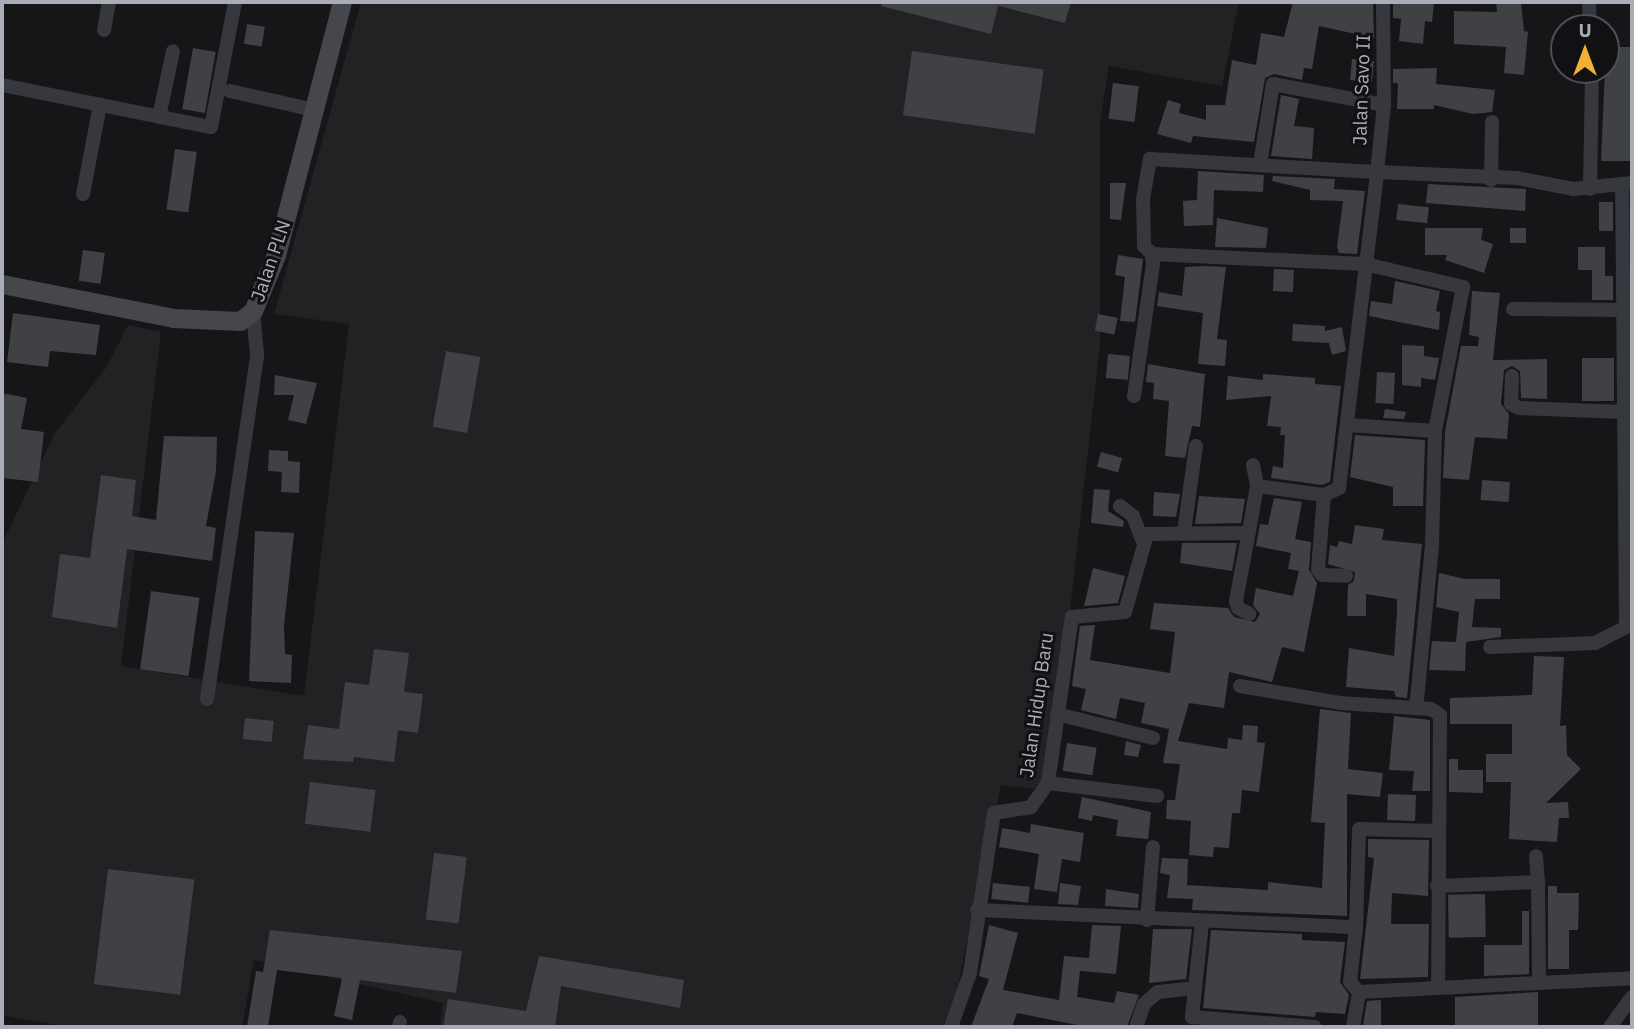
<!DOCTYPE html>
<html>
<head>
<meta charset="utf-8">
<style>
	body { margin:0 }
	#map { position:relative; width:1634px; height:1029px; overflow:hidden; background:#161618; font-family:"IBM Plex Sans",sans-serif }
	div>[style] { position:absolute }
	.built>* { inset:0; background:#222225 }
	.building>* { inset:0; background:#404145; transform-origin:0 0 }
	.street>* { height:14px; margin:-7px; padding:0 7px; transform-origin:7px; border-radius:7px; background:#37383d }
	.secondary>* { height:19px; margin:-9.5px; padding:0 9.5px; transform-origin:9.5px; border-radius:9.5px; background:#45474d }
	span { translate:-50% -50%; white-space:nowrap; text-align:center; line-height:1.15; -webkit-text-stroke:6px #111113; paint-order:stroke }
	.street-label { font-size:19px; color:#a8adb8 }
	.frame { position:absolute; inset:0; border:4px solid #a8adb8; pointer-events:none }
	.north { position:absolute; left:1550px; top:14px; width:70px; height:70px; box-sizing:border-box; background:#111113; border:2px solid #4d4f55; border-radius:50%; rotate:0deg; font-size:19px; font-weight:700; line-height:28px; text-align:center; color:#a8adb8 }
	.north::after { content:''; display:block; margin:auto; width:24px; height:32px; background:#f2b134; clip-path:polygon(50% 0,100% 100%,50% 72%,0 100%) }
</style>
</head>
<body>
<div id="map">
	<div class="built">
		<div style="clip-path:polygon(361px 2px,1239px 2px,1222px 86px,1109px 66px,1100px 122px,1100px 345px,1052px 769px,1034px 789px,1001px 785px,949px 1027px,440px 1027px,443px 1003px,254px 960px,242px 1027px,68px 1027px,2px 1015px,2px 544px,55px 433px,106px 368px,128px 325px,161px 332px,121px 666px,304px 696px,349px 324px,274px 314px)"></div>
	</div>
	<div class="building">
		<div style="clip-path:polygon(882px 2px,999px 2px,991px 34px,881px 6px)"></div>
		<div style="clip-path:polygon(999px 2px,1071px 2px,1065px 23px,999px 6px)"></div>
		<div style="clip-path:polygon(1293px 2px,1373px 2px,1374px 38px,1319px 26px,1312px 69px,1304px 68px,1302px 80px,1274px 74px,1265px 78px,1254px 142px,1193px 136px,1191px 143px,1157px 134px,1168px 100px,1181px 104px,1179px 113px,1206px 120px,1206px 105px,1225px 105px,1232px 60px,1256px 65px,1261px 33px,1284px 37px)"></div>
		<div style="clip-path:polygon(1393px 2px,1434px 2px,1432px 22px,1425px 21px,1423px 44px,1399px 41px,1401px 19px,1393px 18px)"></div>
		<div style="clip-path:polygon(1496px 2px,1521px 2px,1524px 31px,1528px 32px,1524px 75px,1504px 73px,1506px 47px,1454px 44px,1454px 11px,1497px 12px)"></div>
		<div style="left:247px;top:24px;width:18px;height:20px;rotate:9deg"></div>
		<div style="clip-path:polygon(1606px 47px,1632px 47px,1632px 161px,1601px 161px)"></div>
		<div style="left:193px;top:48px;width:23px;height:62px;rotate:10deg"></div>
		<div style="left:912px;top:51px;width:133px;height:65px;rotate:8deg"></div>
		<div style="left:1352px;top:59px;width:22px;height:21px;rotate:5deg"></div>
		<div style="clip-path:polygon(1437px 68px,1436px 84px,1495px 90px,1492px 112px,1473px 114px,1434px 105px,1434px 109px,1397px 109px,1398px 83px,1393px 83px,1393px 69px)"></div>
		<div style="left:1113px;top:83px;width:26px;height:36px;rotate:7deg"></div>
		<div style="clip-path:polygon(1281px 95px,1299px 99px,1294px 126px,1314px 128px,1312px 159px,1271px 156px)"></div>
		<div style="left:175px;top:149px;width:22px;height:61px;rotate:8deg"></div>
		<div style="clip-path:polygon(1198px 171px,1264px 175px,1263px 192px,1214px 190px,1213px 225px,1184px 226px,1183px 201px,1197px 200px)"></div>
		<div style="clip-path:polygon(1273px 176px,1335px 179px,1334px 189px,1365px 191px,1357px 254px,1339px 253px,1337px 246px,1343px 201px,1310px 200px,1310px 190px,1272px 181px)"></div>
		<div style="clip-path:polygon(1110px 183px,1126px 183px,1121px 220px,1110px 219px)"></div>
		<div style="clip-path:polygon(1428px 184px,1526px 189px,1525px 211px,1426px 203px)"></div>
		<div style="left:1599px;top:202px;width:14px;height:29px"></div>
		<div style="left:1398px;top:204px;width:31px;height:16px;rotate:6deg"></div>
		<div style="clip-path:polygon(1217px 218px,1268px 228px,1266px 248px,1215px 247px)"></div>
		<div style="clip-path:polygon(1425px 228px,1483px 228px,1481px 240px,1493px 244px,1484px 273px,1445px 260px,1447px 255px,1425px 255px)"></div>
		<div style="left:1510px;top:228px;width:16px;height:15px"></div>
		<div style="clip-path:polygon(1578px 247px,1605px 247px,1605px 276px,1613px 276px,1613px 300px,1592px 300px,1592px 270px,1578px 270px)"></div>
		<div style="left:83px;top:250px;width:22px;height:31px;rotate:8deg"></div>
		<div style="clip-path:polygon(1118px 255px,1143px 259px,1135px 322px,1120px 321px,1125px 277px,1115px 275px)"></div>
		<div style="clip-path:polygon(1205px 266px,1226px 267px,1217px 339px,1227px 340px,1225px 366px,1198px 364px,1203px 313px,1157px 306px,1159px 292px,1182px 296px,1185px 267px)"></div>
		<div style="left:1274px;top:269px;width:20px;height:22px;rotate:3deg"></div>
		<div style="clip-path:polygon(1395px 281px,1440px 291px,1436px 311px,1440px 312px,1439px 330px,1369px 316px,1371px 301px,1392px 304px)"></div>
		<div style="clip-path:polygon(1472px 291px,1500px 293px,1493px 360px,1547px 359px,1547px 399px,1521px 398px,1520px 371px,1512px 366px,1504px 370px,1501px 404px,1509px 414px,1507px 439px,1475px 437px,1469px 480px,1443px 478px,1445px 432px,1461px 346px,1478px 346px,1479px 337px,1469px 335px)"></div>
		<div style="clip-path:polygon(13px 313px,100px 325px,96px 355px,50px 351px,48px 367px,7px 362px)"></div>
		<div style="left:1098px;top:314px;width:20px;height:17px;rotate:11deg"></div>
		<div style="clip-path:polygon(1293px 324px,1325px 326px,1325px 331px,1342px 327px,1346px 351px,1332px 355px,1329px 343px,1292px 341px)"></div>
		<div style="clip-path:polygon(1402px 345px,1424px 346px,1424px 356px,1439px 358px,1435px 380px,1421px 378px,1421px 387px,1402px 385px)"></div>
		<div style="left:446px;top:351px;width:35px;height:77px;rotate:10deg"></div>
		<div style="left:1108px;top:354px;width:22px;height:24px;rotate:5deg"></div>
		<div style="left:1582px;top:358px;width:32px;height:43px"></div>
		<div style="clip-path:polygon(1148px 364px,1205px 374px,1200px 427px,1192px 426px,1185px 458px,1165px 456px,1169px 401px,1153px 399px,1154px 383px,1146px 382px)"></div>
		<div style="left:1377px;top:372px;width:18px;height:31px;rotate:3deg"></div>
		<div style="clip-path:polygon(1263px 374px,1315px 378px,1315px 384px,1341px 386px,1330px 482px,1322px 485px,1271px 478px,1273px 466px,1283px 468px,1285px 435px,1280px 435px,1281px 427px,1267px 426px,1271px 396px,1226px 400px,1228px 376px,1263px 380px)"></div>
		<div style="clip-path:polygon(275px 375px,317px 383px,306px 424px,288px 420px,294px 395px,274px 395px)"></div>
		<div style="clip-path:polygon(2px 393px,27px 398px,21px 429px,44px 432px,38px 482px,2px 478px)"></div>
		<div style="clip-path:polygon(1385px 409px,1406px 412px,1404px 419px,1383px 418px)"></div>
		<div style="clip-path:polygon(1355px 435px,1425px 440px,1423px 506px,1393px 506px,1393px 487px,1350px 477px)"></div>
		<div style="clip-path:polygon(164px 436px,217px 437px,216px 471px,206px 526px,216px 528px,212px 561px,127px 549px,117px 628px,52px 617px,60px 554px,90px 558px,101px 475px,136px 480px,132px 516px,156px 520px)"></div>
		<div style="clip-path:polygon(269px 450px,288px 451px,288px 461px,300px 462px,299px 493px,281px 492px,282px 472px,268px 471px)"></div>
		<div style="left:1101px;top:452px;width:22px;height:15px;rotate:16deg"></div>
		<div style="left:1482px;top:480px;width:28px;height:20px;rotate:4deg"></div>
		<div style="clip-path:polygon(1094px 489px,1110px 490px,1108px 511px,1124px 521px,1123px 527px,1091px 523px)"></div>
		<div style="clip-path:polygon(1154px 492px,1180px 494px,1176px 517px,1153px 516px)"></div>
		<div style="clip-path:polygon(1199px 496px,1245px 499px,1241px 523px,1195px 524px)"></div>
		<div style="clip-path:polygon(1274px 498px,1302px 502px,1295px 539px,1311px 542px,1309px 570px,1317px 583px,1304px 652px,1282px 647px,1272px 682px,1229px 672px,1224px 708px,1189px 703px,1178px 741px,1227px 749px,1228px 738px,1242px 740px,1243px 725px,1258px 726px,1257px 742px,1265px 743px,1259px 792px,1242px 790px,1240px 813px,1232px 813px,1229px 848px,1214px 847px,1213px 857px,1189px 855px,1191px 821px,1166px 819px,1167px 800px,1175px 800px,1180px 764px,1163px 763px,1169px 729px,1141px 723px,1145px 703px,1120px 698px,1116px 719px,1081px 710px,1086px 689px,1072px 686px,1080px 626px,1095px 625px,1090px 660px,1170px 673px,1175px 632px,1150px 629px,1154px 603px,1228px 608px,1234px 617px,1255px 622px,1260px 614px,1253px 605px,1256px 588px,1293px 596px,1299px 571px,1288px 569px,1291px 553px,1256px 546px,1260px 524px,1268px 525px)"></div>
		<div style="clip-path:polygon(1355px 525px,1384px 529px,1382px 540px,1422px 544px,1407px 698px,1396px 697px,1394px 691px,1346px 687px,1349px 648px,1394px 656px,1397px 611px,1397px 599px,1366px 594px,1366px 616px,1347px 616px,1348px 585px,1354px 581px,1355px 572px,1328px 564px,1330px 545px,1337px 547px,1339px 541px,1352px 544px)"></div>
		<div style="clip-path:polygon(255px 531px,294px 533px,284px 626px,285px 654px,292px 655px,291px 683px,249px 681px)"></div>
		<div style="clip-path:polygon(1182px 543px,1237px 543px,1232px 571px,1180px 563px)"></div>
		<div style="clip-path:polygon(1093px 568px,1125px 576px,1118px 603px,1084px 606px)"></div>
		<div style="clip-path:polygon(1439px 573px,1465px 579px,1500px 579px,1500px 599px,1475px 599px,1472px 627px,1501px 628px,1501px 637px,1466px 642px,1465px 671px,1429px 670px,1432px 641px,1456px 642px,1459px 612px,1436px 607px)"></div>
		<div style="left:151px;top:591px;width:49px;height:79px;rotate:8deg"></div>
		<div style="clip-path:polygon(374px 649px,409px 653px,404px 692px,423px 694px,418px 733px,398px 730px,394px 762px,354px 757px,353px 762px,303px 759px,308px 725px,339px 729px,345px 682px,369px 685px)"></div>
		<div style="clip-path:polygon(1534px 656px,1564px 657px,1560px 726px,1566px 725px,1567px 755px,1581px 769px,1546px 803px,1568px 802px,1569px 818px,1559px 818px,1557px 842px,1509px 839px,1511px 782px,1486px 782px,1486px 754px,1512px 754px,1512px 724px,1450px 724px,1450px 698px,1532px 695px)"></div>
		<div style="clip-path:polygon(1320px 709px,1351px 713px,1348px 769px,1383px 773px,1380px 797px,1347px 794px,1347px 916px,1192px 910px,1193px 899px,1167px 898px,1170px 875px,1160px 873px,1162px 858px,1188px 859px,1187px 885px,1268px 890px,1268px 882px,1322px 888px,1325px 823px,1311px 822px)"></div>
		<div style="clip-path:polygon(1394px 716px,1430px 720px,1430px 791px,1412px 791px,1414px 771px,1389px 770px)"></div>
		<div style="left:245px;top:718px;width:29px;height:21px;rotate:6deg"></div>
		<div style="clip-path:polygon(1126px 741px,1141px 745px,1138px 757px,1124px 755px)"></div>
		<div style="left:1067px;top:743px;width:30px;height:28px;rotate:9deg"></div>
		<div style="clip-path:polygon(1449px 759px,1458px 759px,1458px 770px,1483px 770px,1483px 793px,1449px 792px)"></div>
		<div style="left:310px;top:782px;width:66px;height:42px;rotate:7deg"></div>
		<div style="left:1388px;top:794px;width:28px;height:26px;rotate:2deg"></div>
		<div style="clip-path:polygon(1082px 797px,1151px 812px,1148px 839px,1116px 836px,1118px 820px,1093px 815px,1092px 821px,1078px 818px)"></div>
		<div style="clip-path:polygon(1031px 824px,1084px 833px,1080px 862px,1062px 859px,1057px 892px,1034px 889px,1039px 854px,999px 847px,1002px 828px,1030px 833px)"></div>
		<div style="clip-path:polygon(1368px 839px,1429px 840px,1428px 896px,1392px 893px,1391px 924px,1429px 924px,1428px 977px,1360px 979px,1374px 858px,1368px 857px)"></div>
		<div style="left:434px;top:853px;width:33px;height:67px;rotate:7deg"></div>
		<div style="left:108px;top:869px;width:87px;height:116px;rotate:7deg"></div>
		<div style="left:993px;top:883px;width:37px;height:16px;rotate:6deg"></div>
		<div style="clip-path:polygon(1060px 883px,1081px 886px,1078px 905px,1058px 904px)"></div>
		<div style="clip-path:polygon(1548px 886px,1557px 886px,1557px 893px,1579px 893px,1578px 930px,1569px 930px,1569px 969px,1548px 969px)"></div>
		<div style="clip-path:polygon(1106px 889px,1139px 894px,1138px 908px,1105px 906px)"></div>
		<div style="left:1485px;top:894px;width:43px;height:37px;rotate:89deg"></div>
		<div style="clip-path:polygon(1522px 911px,1529px 911px,1529px 974px,1484px 976px,1484px 945px,1522px 945px)"></div>
		<div style="clip-path:polygon(989px 925px,1018px 933px,1003px 990px,1059px 1000px,1064px 956px,1089px 958px,1092px 925px,1121px 926px,1116px 974px,1080px 971px,1077px 997px,1114px 1003px,1117px 991px,1139px 995px,1127px 1027px,1087px 1027px,1017px 1013px,1012px 1027px,971px 1027px,989px 979px,979px 976px)"></div>
		<div style="clip-path:polygon(1153px 929px,1192px 929px,1186px 979px,1149px 983px)"></div>
		<div style="clip-path:polygon(270px 930px,462px 951px,456px 993px,360px 980px,352px 1020px,334px 1016px,342px 978px,277px 970px,268px 1027px,247px 1027px,256px 971px,263px 972px)"></div>
		<div style="clip-path:polygon(1211px 930px,1302px 934px,1302px 940px,1345px 942px,1340px 982px,1349px 995px,1345px 1014px,1316px 1012px,1315px 1017px,1203px 1008px)"></div>
		<div style="clip-path:polygon(539px 956px,684px 980px,680px 1008px,561px 986px,555px 1027px,443px 1027px,448px 999px,526px 1011px)"></div>
		<div style="clip-path:polygon(1538px 992px,1538px 1027px,1455px 1027px,1455px 997px)"></div>
		<div style="clip-path:polygon(1381px 1000px,1381px 1025px,1363px 1025px,1367px 1001px)"></div>
	</div>
	<div class="street">
		<div style="left:1589px;top:2px;width:26px;rotate:88deg"></div>
		<div style="left:104px;top:30px;width:28px;rotate:-80deg"></div>
		<div style="left:2px;top:85px;width:213px;rotate:11.4deg"></div>
		<div style="left:211px;top:127px;width:127px;rotate:-79.1deg"></div>
		<div style="left:230px;top:91px;width:86px;rotate:12.7deg"></div>
		<div style="left:159px;top:117px;width:67px;rotate:-78deg"></div>
		<div style="left:1260px;top:164px;width:81px;rotate:-80.8deg"></div>
		<div style="left:1273px;top:84px;width:113px;rotate:10.7deg"></div>
		<div style="left:1491px;top:180px;width:58px;rotate:-89deg"></div>
		<div style="left:1590px;top:189px;width:119px;rotate:-89deg"></div>
		<div style="left:83px;top:194px;width:91px;rotate:-79.2deg"></div>
		<div style="left:1152px;top:254px;width:213px;rotate:2.7deg"></div>
		<div style="left:1365px;top:264px;width:101px;rotate:13.2deg"></div>
		<div style="left:1463px;top:287px;width:147px;rotate:101deg"></div>
		<div style="left:1435px;top:431px;width:115px;rotate:91.5deg"></div>
		<div style="left:1432px;top:546px;width:163px;rotate:95.6deg"></div>
		<div style="left:1513px;top:309px;width:110px;rotate:0.5deg"></div>
		<div style="left:1512px;top:376px;width:28px;rotate:92deg"></div>
		<div style="left:1511px;top:404px;width:9px;rotate:27deg"></div>
		<div style="left:1519px;top:408px;width:106px;rotate:2.2deg"></div>
		<div style="left:1134px;top:396px;width:133px;rotate:-81.8deg"></div>
		<div style="left:1153px;top:264px;width:10px;rotate:-96deg"></div>
		<div style="left:1152px;top:254px;width:11px;rotate:-135deg"></div>
		<div style="left:1144px;top:246px;width:47px;rotate:-91.2deg"></div>
		<div style="left:1143px;top:199px;width:41px;rotate:-80.1deg"></div>
		<div style="left:1150px;top:159px;width:227px;rotate:3.3deg"></div>
		<div style="left:1377px;top:172px;width:67px;rotate:-84deg"></div>
		<div style="left:1384px;top:105px;width:103px;rotate:-90.6deg"></div>
		<div style="left:1347px;top:425px;width:88px;rotate:3.9deg"></div>
		<div style="left:1253px;top:465px;width:21px;rotate:79deg"></div>
		<div style="left:1324px;top:495px;width:75px;rotate:94.6deg"></div>
		<div style="left:1318px;top:570px;width:6px;rotate:51deg"></div>
		<div style="left:1322px;top:575px;width:24px;rotate:2deg"></div>
		<div style="left:1120px;top:506px;width:16px;rotate:38deg"></div>
		<div style="left:1133px;top:516px;width:25px;rotate:69deg"></div>
		<div style="left:1249px;top:531px;width:71px;rotate:100.5deg"></div>
		<div style="left:1236px;top:601px;width:7px;rotate:74deg"></div>
		<div style="left:1238px;top:608px;width:13px;rotate:27deg"></div>
		<div style="left:1184px;top:532px;width:87px;rotate:-82.1deg"></div>
		<div style="left:1490px;top:647px;width:105px;rotate:-2.2deg"></div>
		<div style="left:1595px;top:643px;width:35px;rotate:-27deg"></div>
		<div style="left:1626px;top:627px;width:442px;rotate:-90.5deg"></div>
		<div style="left:1240px;top:686px;width:101px;rotate:9.6deg"></div>
		<div style="left:1340px;top:703px;width:91px;rotate:3.8deg"></div>
		<div style="left:1431px;top:709px;width:11px;rotate:34deg"></div>
		<div style="left:1440px;top:715px;width:272px;rotate:90.4deg"></div>
		<div style="left:207px;top:699px;width:348px;rotate:-81.7deg"></div>
		<div style="left:257px;top:355px;width:44px;rotate:-95.2deg"></div>
		<div style="left:1057px;top:714px;width:99px;rotate:14deg"></div>
		<div style="left:1048px;top:783px;width:110px;rotate:6.8deg"></div>
		<div style="left:1536px;top:856px;width:26px;rotate:86deg"></div>
		<div style="left:1437px;top:886px;width:101px;rotate:-2.3deg"></div>
		<div style="left:1538px;top:882px;width:101px;rotate:89.4deg"></div>
		<div style="left:977px;top:910px;width:379px;rotate:2.6deg"></div>
		<div style="left:1356px;top:927px;width:55px;rotate:96.2deg"></div>
		<div style="left:1350px;top:982px;width:13px;rotate:48deg"></div>
		<div style="left:1359px;top:992px;width:273px;rotate:-2.9deg"></div>
		<div style="left:1147px;top:920px;width:73px;rotate:-85.3deg"></div>
		<div style="left:1202px;top:923px;width:95px;rotate:96.1deg"></div>
		<div style="left:1192px;top:1017px;width:123px;rotate:4.6deg"></div>
		<div style="left:1356px;top:927px;width:98px;rotate:-88.2deg"></div>
		<div style="left:1359px;top:829px;width:80px;rotate:1.4deg"></div>
		<div style="left:399px;top:1027px;width:5px;rotate:-79deg"></div>
		<div style="left:951px;top:1027px;width:57px;rotate:-70.6deg"></div>
		<div style="left:970px;top:973px;width:162px;rotate:-81.5deg"></div>
		<div style="left:994px;top:813px;width:37px;rotate:-9deg"></div>
		<div style="left:1031px;top:807px;width:29px;rotate:-55deg"></div>
		<div style="left:1048px;top:783px;width:168px;rotate:-81.8deg"></div>
		<div style="left:1072px;top:617px;width:53px;rotate:-5.4deg"></div>
		<div style="left:1125px;top:612px;width:81px;rotate:-74.2deg"></div>
		<div style="left:1147px;top:534px;width:97px;rotate:-0.6deg"></div>
		<div style="left:1244px;top:533px;width:5px;rotate:-22deg"></div>
		<div style="left:1249px;top:531px;width:46px;rotate:-79.9deg"></div>
		<div style="left:1257px;top:486px;width:68px;rotate:7.7deg"></div>
		<div style="left:1324px;top:495px;width:17px;rotate:-25deg"></div>
		<div style="left:1339px;top:488px;width:318px;rotate:-83.1deg"></div>
		<div style="left:1377px;top:172px;width:140px;rotate:2.5deg"></div>
		<div style="left:1517px;top:178px;width:57px;rotate:11.1deg"></div>
		<div style="left:1573px;top:189px;width:59px;rotate:-5.8deg"></div>
		<div style="left:1136px;top:1027px;width:24px;rotate:-71deg"></div>
		<div style="left:1144px;top:1004px;width:18px;rotate:-41deg"></div>
		<div style="left:1158px;top:992px;width:37px;rotate:-6deg"></div>
		<div style="left:1353px;top:1027px;width:36px;rotate:-80deg"></div>
		<div style="left:1610px;top:1027px;width:37px;rotate:-54deg"></div>
	</div>
	<div class="secondary">
		<div style="left:2px;top:284px;width:174px;rotate:11.2deg"></div>
		<div style="left:173px;top:318px;width:67px;rotate:2.6deg"></div>
		<div style="left:240px;top:321px;width:16px;rotate:-38deg"></div>
		<div style="left:253px;top:311px;width:61px;rotate:-67.7deg"></div>
		<div style="left:276px;top:255px;width:261px;rotate:-75.4deg"></div>
	</div>
	<div class="street-label">
		<span style="left:1362px;top:90px;rotate:-88deg">Jalan Savo II</span>
		<span style="left:271px;top:261px;rotate:-71deg">Jalan PLN</span>
		<span style="left:1037px;top:705px;rotate:-82deg">Jalan Hidup Baru</span>
	</div>
	<div class="frame"></div>
	<div class="north">U</div>
</div>
</body>
</html>
